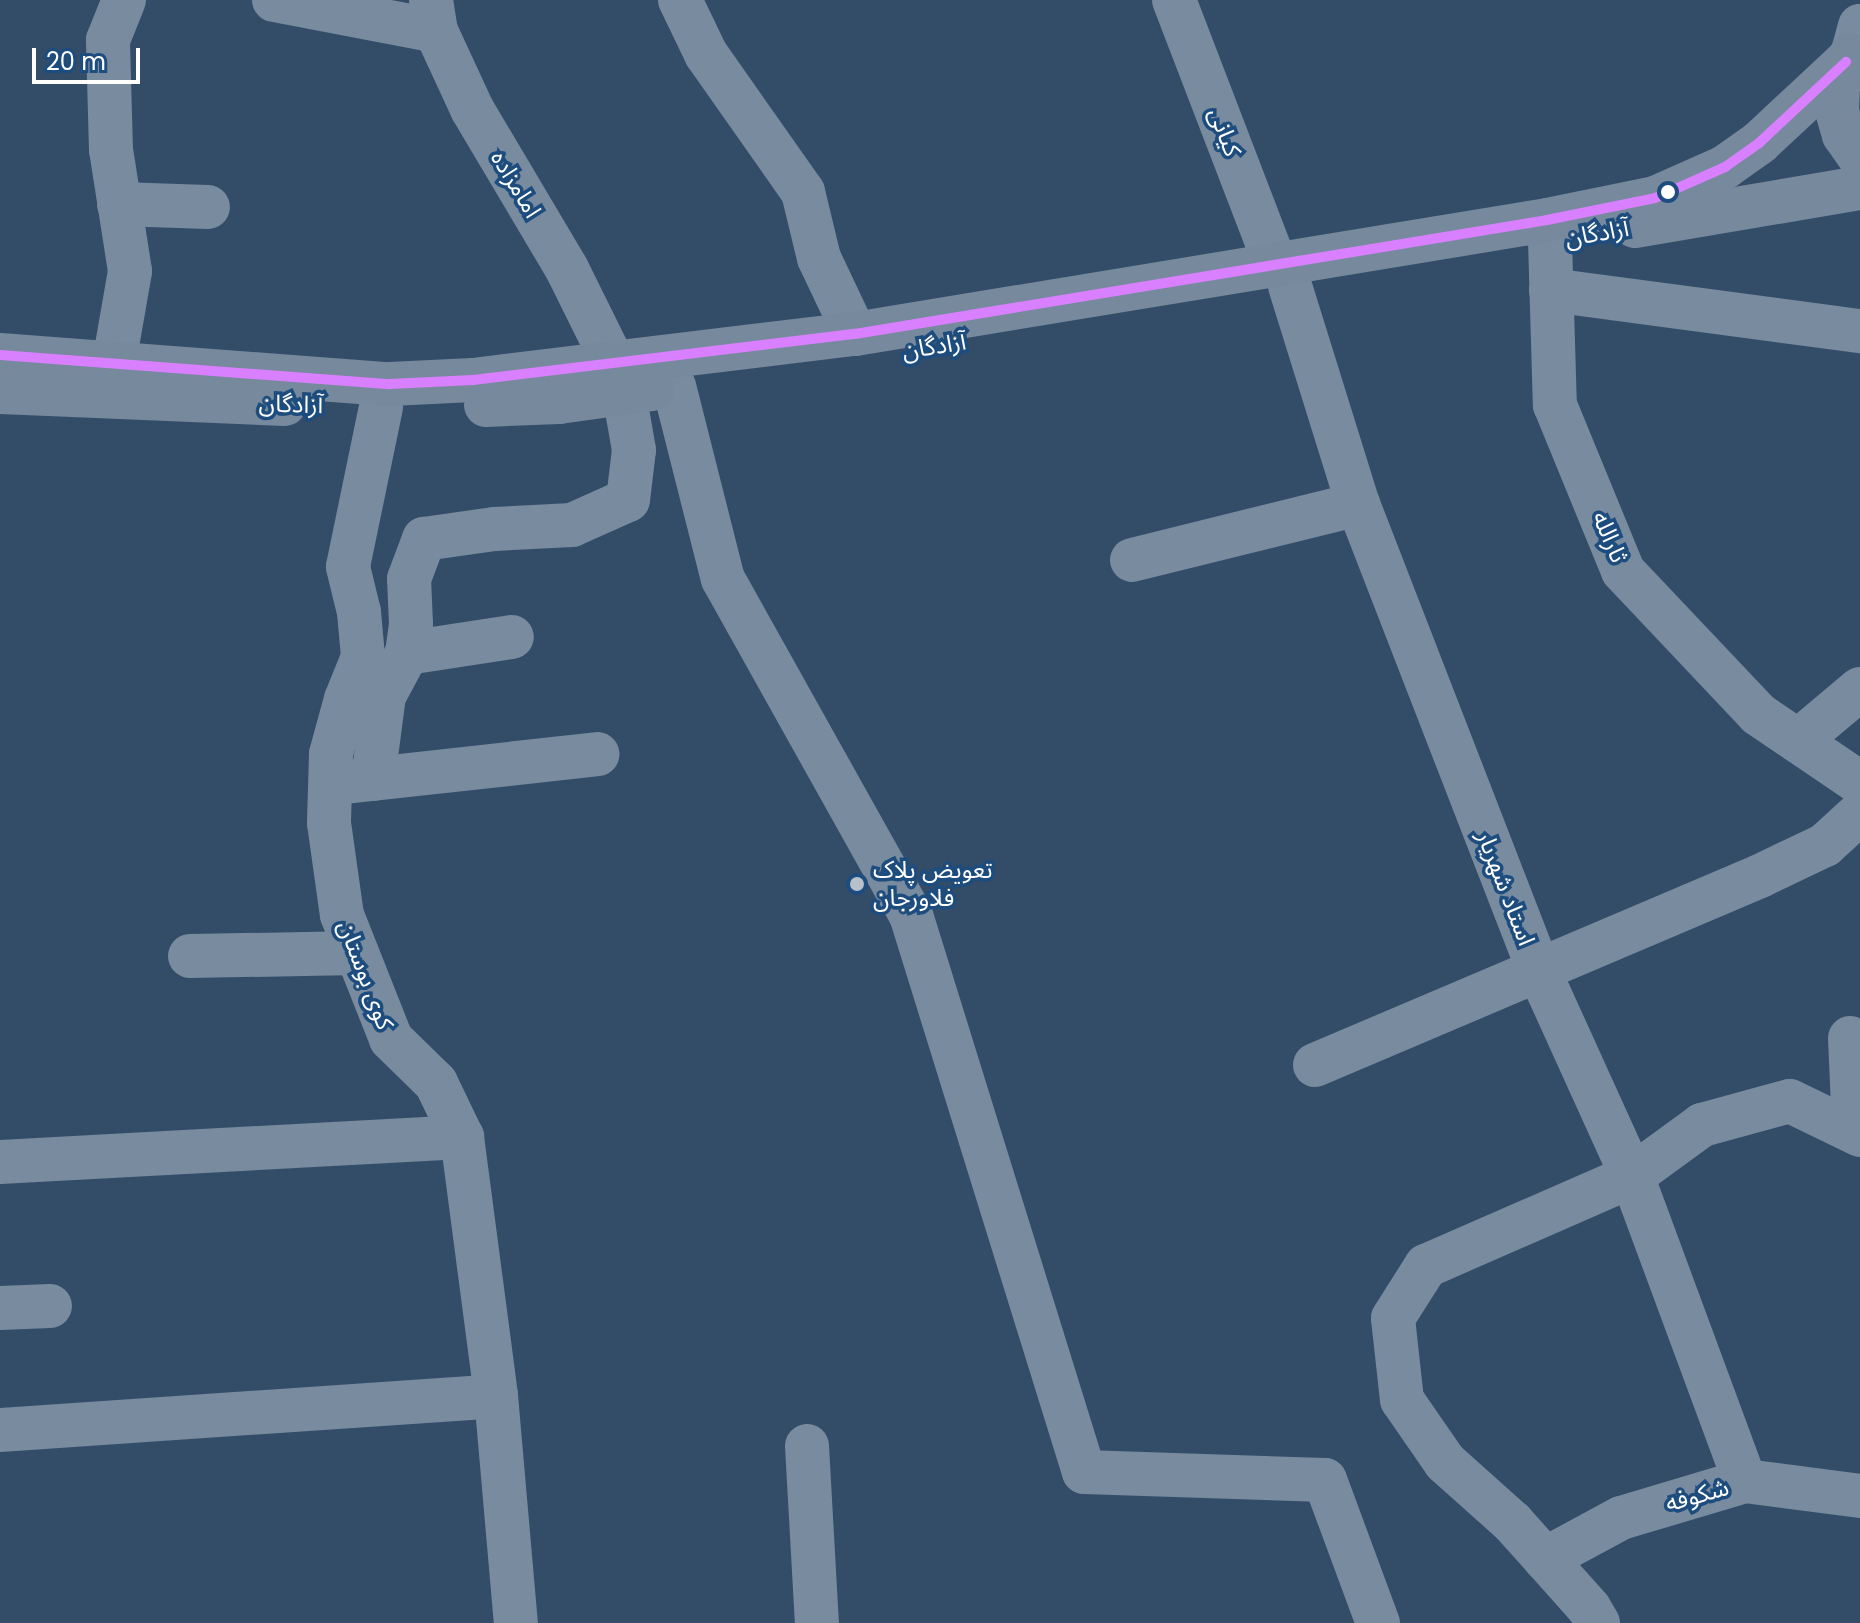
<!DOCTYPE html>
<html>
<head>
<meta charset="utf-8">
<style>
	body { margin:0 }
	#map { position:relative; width:1860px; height:1623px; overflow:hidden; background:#334d68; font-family:Poppins,"Noto Sans Arabic",sans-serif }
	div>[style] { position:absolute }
	.minor>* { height:44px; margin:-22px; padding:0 22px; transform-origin:22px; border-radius:22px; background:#788b9f }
	.major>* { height:44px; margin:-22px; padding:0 22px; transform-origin:22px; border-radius:22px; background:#77899d }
	.bus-1>* { height:10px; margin:-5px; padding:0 5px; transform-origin:5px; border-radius:5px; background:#d880ff }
	.dots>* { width:22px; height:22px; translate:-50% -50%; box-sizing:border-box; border:4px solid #1d4c7e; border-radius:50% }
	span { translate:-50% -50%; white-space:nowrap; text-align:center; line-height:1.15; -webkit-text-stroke:7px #1d4c7e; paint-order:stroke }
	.street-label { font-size:24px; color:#fff }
	.poi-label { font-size:24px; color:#fff }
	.left { translate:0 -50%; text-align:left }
	.scale { position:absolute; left:32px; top:48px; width:108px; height:36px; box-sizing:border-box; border:4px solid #fff; border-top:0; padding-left:10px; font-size:24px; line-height:28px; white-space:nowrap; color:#fff; -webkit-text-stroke:6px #1d4c7e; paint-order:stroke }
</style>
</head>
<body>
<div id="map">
	<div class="minor">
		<div style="left:274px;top:0;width:165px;rotate:10.8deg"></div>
		<div style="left:431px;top:0;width:31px;rotate:81deg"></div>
		<div style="left:436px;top:31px;width:86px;rotate:65.2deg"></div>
		<div style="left:472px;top:109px;width:186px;rotate:59.3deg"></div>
		<div style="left:567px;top:269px;width:106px;rotate:63.7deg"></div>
		<div style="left:680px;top:0;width:60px;rotate:64.3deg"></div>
		<div style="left:706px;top:54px;width:169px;rotate:54.9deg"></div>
		<div style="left:803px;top:192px;width:68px;rotate:76.4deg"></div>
		<div style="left:819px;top:258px;width:84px;rotate:64.7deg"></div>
		<div style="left:1174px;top:0;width:282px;rotate:69deg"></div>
		<div style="left:1853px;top:52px;width:27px;rotate:-75deg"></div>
		<div style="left:119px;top:204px;width:89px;rotate:1.9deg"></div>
		<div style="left:1550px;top:241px;width:164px;rotate:88.3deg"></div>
		<div style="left:1555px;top:405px;width:179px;rotate:67.7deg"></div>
		<div style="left:1623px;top:571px;width:197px;rotate:46.6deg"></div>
		<div style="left:1758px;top:714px;width:123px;rotate:34.1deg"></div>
		<div style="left:1290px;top:286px;width:228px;rotate:72.7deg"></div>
		<div style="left:1358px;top:504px;width:501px;rotate:68.81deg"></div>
		<div style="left:1539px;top:971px;width:225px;rotate:65.6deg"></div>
		<div style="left:1632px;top:1176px;width:325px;rotate:69.7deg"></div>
		<div style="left:1551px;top:290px;width:312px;rotate:7.6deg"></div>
		<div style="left:114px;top:363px;width:93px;rotate:-80.1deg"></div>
		<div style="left:130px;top:271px;width:122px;rotate:-98.9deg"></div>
		<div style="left:111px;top:150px;width:110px;rotate:-91.6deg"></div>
		<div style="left:108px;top:40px;width:43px;rotate:-68.2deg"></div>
		<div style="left:674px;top:386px;width:199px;rotate:75.8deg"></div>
		<div style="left:723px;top:579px;width:385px;rotate:60.8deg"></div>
		<div style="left:911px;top:915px;width:583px;rotate:72.75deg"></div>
		<div style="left:1084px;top:1472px;width:241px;rotate:1.9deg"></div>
		<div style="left:1325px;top:1480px;width:153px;rotate:69.7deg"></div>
		<div style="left:381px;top:407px;width:163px;rotate:101.7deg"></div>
		<div style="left:348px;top:567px;width:46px;rotate:76.3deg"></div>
		<div style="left:359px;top:612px;width:45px;rotate:84.9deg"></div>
		<div style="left:363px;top:657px;width:45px;rotate:112deg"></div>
		<div style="left:346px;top:699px;width:57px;rotate:105.3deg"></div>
		<div style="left:331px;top:754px;width:69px;rotate:91.7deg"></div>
		<div style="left:329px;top:823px;width:93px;rotate:82deg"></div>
		<div style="left:342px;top:915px;width:133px;rotate:68.4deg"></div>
		<div style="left:391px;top:1039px;width:63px;rotate:44.4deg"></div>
		<div style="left:436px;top:1083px;width:60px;rotate:64.3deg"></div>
		<div style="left:462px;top:1137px;width:261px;rotate:82.5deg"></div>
		<div style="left:496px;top:1396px;width:228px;rotate:85deg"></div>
		<div style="left:1132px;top:560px;width:233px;rotate:-13.9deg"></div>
		<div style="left:407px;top:653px;width:106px;rotate:-8.7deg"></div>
		<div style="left:1798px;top:741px;width:81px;rotate:-40deg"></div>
		<div style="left:373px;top:779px;width:84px;rotate:-82.5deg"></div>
		<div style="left:384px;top:696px;width:49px;rotate:-61.9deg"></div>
		<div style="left:407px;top:653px;width:29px;rotate:-82deg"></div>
		<div style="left:411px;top:624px;width:45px;rotate:-92.5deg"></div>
		<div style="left:409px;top:579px;width:43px;rotate:-69.4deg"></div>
		<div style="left:424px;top:539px;width:71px;rotate:-8.1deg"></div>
		<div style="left:494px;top:529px;width:78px;rotate:-2.9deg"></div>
		<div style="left:572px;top:525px;width:61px;rotate:-24.1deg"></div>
		<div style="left:628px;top:500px;width:50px;rotate:-83.2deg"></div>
		<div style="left:634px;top:450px;width:58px;rotate:-100deg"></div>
		<div style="left:345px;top:782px;width:254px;rotate:-6.3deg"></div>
		<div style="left:190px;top:956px;width:167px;rotate:-1deg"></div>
		<div style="left:1850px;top:1038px;width:93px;rotate:87.5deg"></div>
		<div style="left:1315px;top:1065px;width:483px;rotate:-23deg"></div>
		<div style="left:1760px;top:876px;width:72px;rotate:-25.5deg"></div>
		<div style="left:1825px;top:845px;width:47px;rotate:-42.4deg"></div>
		<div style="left:0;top:1162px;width:463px;rotate:-3.1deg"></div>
		<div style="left:0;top:1308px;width:50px;rotate:-2.3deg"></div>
		<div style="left:0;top:1430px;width:497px;rotate:-3.9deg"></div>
		<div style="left:807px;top:1446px;width:177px;rotate:86.8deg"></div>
		<div style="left:1545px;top:1559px;width:86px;rotate:-28.3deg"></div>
		<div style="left:1621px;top:1518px;width:129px;rotate:-16.6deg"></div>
		<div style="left:1745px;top:1481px;width:116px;rotate:7.4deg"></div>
		<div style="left:1598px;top:1623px;width:17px;rotate:-121deg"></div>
		<div style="left:1589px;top:1608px;width:115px;rotate:-131.8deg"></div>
		<div style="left:1512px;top:1522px;width:90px;rotate:-138.2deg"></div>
		<div style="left:1445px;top:1462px;width:75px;rotate:-124.7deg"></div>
		<div style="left:1402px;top:1400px;width:82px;rotate:-96.3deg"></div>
		<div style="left:1393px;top:1318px;width:62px;rotate:-57.6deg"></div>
		<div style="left:1426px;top:1266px;width:225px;rotate:-23.6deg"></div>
		<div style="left:1632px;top:1176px;width:87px;rotate:-36.1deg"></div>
		<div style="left:1702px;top:1125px;width:91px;rotate:-15.3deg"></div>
		<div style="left:1790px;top:1101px;width:78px;rotate:25.9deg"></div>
	</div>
	<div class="major">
		<div style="left:1851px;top:55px;width:34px;rotate:113deg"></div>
		<div style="left:1838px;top:86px;width:25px;rotate:92deg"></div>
		<div style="left:1837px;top:111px;width:25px;rotate:74deg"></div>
		<div style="left:1844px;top:135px;width:28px;rotate:55deg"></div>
		<div style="left:1635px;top:226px;width:228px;rotate:-9.6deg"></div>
		<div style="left:0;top:355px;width:391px;rotate:4.3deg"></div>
		<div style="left:390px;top:384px;width:83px;rotate:-2.8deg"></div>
		<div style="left:473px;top:380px;width:385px;rotate:-6.9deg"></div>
		<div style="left:855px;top:334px;width:701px;rotate:-9.35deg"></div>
		<div style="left:1547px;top:220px;width:110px;rotate:-11.5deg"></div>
		<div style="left:1655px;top:198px;width:77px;rotate:-23.9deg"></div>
		<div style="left:1725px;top:167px;width:42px;rotate:-35.2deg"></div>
		<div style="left:1759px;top:143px;width:119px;rotate:-43deg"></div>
		<div style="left:0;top:392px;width:285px;rotate:2.4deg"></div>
		<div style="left:486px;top:405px;width:73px;rotate:-2.4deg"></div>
		<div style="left:559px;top:402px;width:94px;rotate:-8deg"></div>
	</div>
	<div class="bus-1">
		<div style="left:0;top:355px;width:391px;rotate:4.3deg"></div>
		<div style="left:390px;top:384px;width:83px;rotate:-2.8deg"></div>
		<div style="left:473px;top:380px;width:385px;rotate:-6.9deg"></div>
		<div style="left:855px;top:334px;width:701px;rotate:-9.35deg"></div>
		<div style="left:1547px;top:220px;width:110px;rotate:-11.5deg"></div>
		<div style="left:1655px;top:198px;width:77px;rotate:-23.9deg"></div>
		<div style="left:1725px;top:167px;width:42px;rotate:-35.2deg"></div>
		<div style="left:1759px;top:143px;width:119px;rotate:-43deg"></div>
	</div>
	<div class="dots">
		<div style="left:1668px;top:192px;background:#fff"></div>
		<div style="left:857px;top:884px;background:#b8c1ca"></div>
	</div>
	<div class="street-label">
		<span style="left:1225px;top:132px;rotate:69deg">کیانی</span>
		<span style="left:516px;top:184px;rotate:59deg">امامزاده</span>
		<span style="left:1597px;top:233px;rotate:-10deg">آزادگان</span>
		<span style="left:934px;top:346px;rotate:-9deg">آزادگان</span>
		<span style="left:291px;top:404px;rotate:2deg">آزادگان</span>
		<span style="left:1610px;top:537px;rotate:67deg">ثارالله</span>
		<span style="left:1506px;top:888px;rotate:69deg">استاد شهریار</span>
		<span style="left:366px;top:975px;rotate:69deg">کوی بوستان</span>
		<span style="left:1697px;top:1495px;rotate:-16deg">شکوفه</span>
	</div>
	<div class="poi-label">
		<span class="left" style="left:873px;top:884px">تعویض پلاک<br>فلاورجان</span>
	</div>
	<div class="scale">20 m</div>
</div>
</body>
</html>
